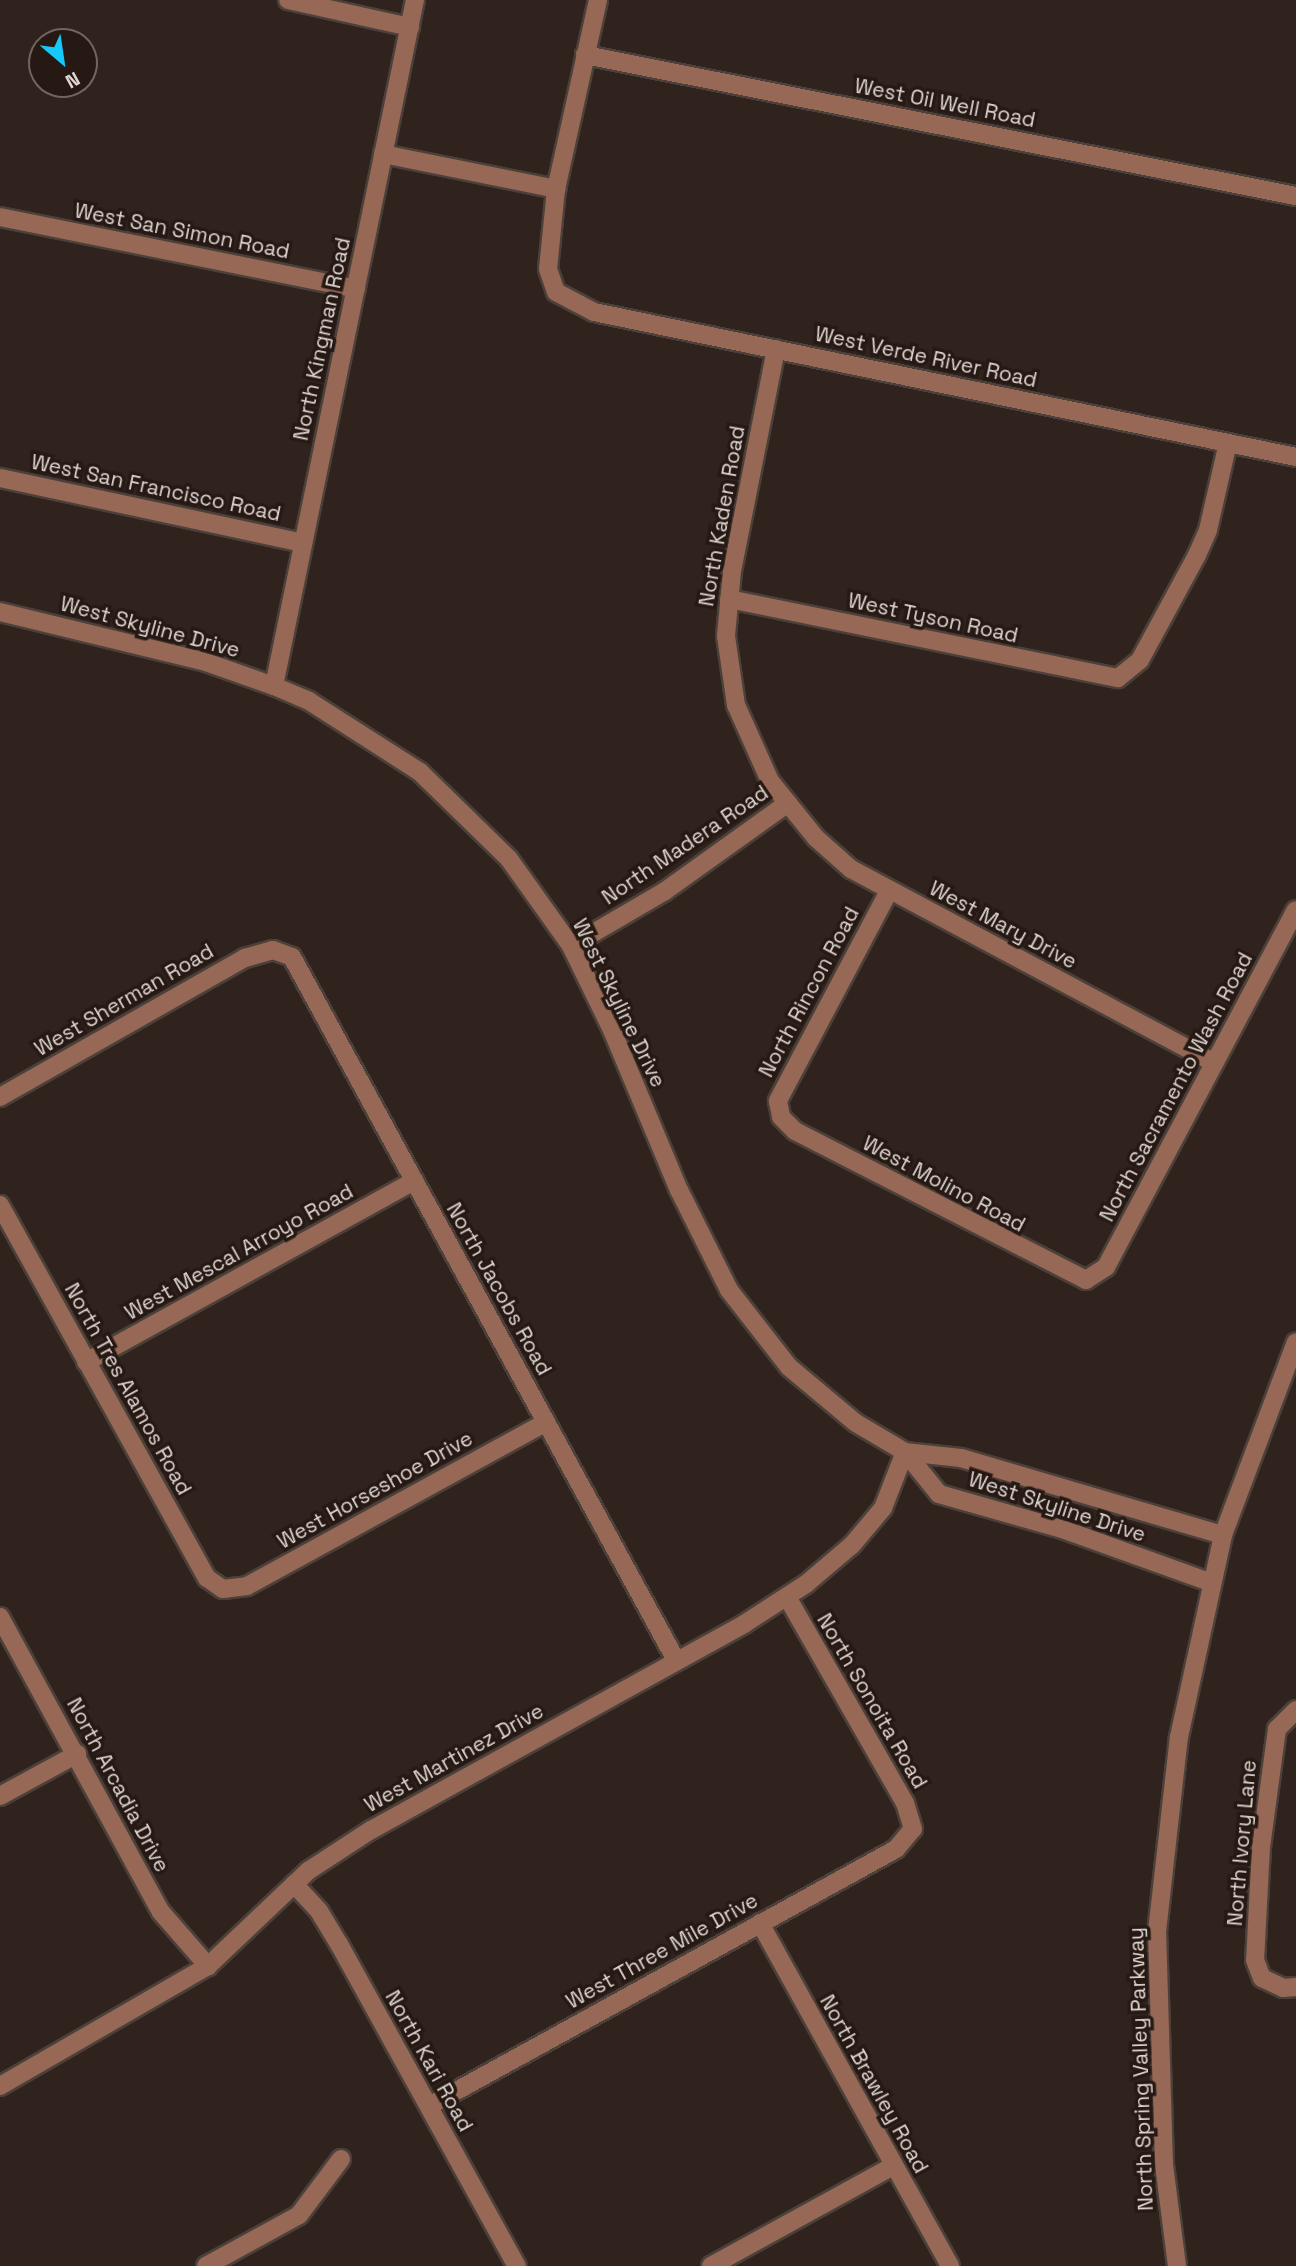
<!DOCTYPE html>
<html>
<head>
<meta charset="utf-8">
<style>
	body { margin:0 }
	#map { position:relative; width:1296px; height:2266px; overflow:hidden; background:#30231d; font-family:"Space Grotesk",sans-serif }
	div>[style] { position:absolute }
	.roads { filter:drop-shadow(2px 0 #4c403a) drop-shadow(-2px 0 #4c403a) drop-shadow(0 2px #4c403a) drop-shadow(0 -2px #4c403a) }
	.minor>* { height:18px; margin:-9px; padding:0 9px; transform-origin:9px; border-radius:9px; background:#966855 }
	span { translate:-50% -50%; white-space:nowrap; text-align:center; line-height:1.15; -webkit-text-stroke:7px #261914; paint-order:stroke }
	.street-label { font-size:21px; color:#dfd6d2 }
	.north { position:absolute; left:28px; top:28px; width:70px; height:70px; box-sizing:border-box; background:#261914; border:2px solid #706560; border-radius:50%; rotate:151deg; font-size:19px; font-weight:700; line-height:28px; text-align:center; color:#dfd6d2 }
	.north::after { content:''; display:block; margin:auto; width:24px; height:32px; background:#15cafb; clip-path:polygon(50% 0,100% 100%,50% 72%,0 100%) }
</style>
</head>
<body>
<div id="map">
	<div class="roads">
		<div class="minor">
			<div style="left:288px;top:0;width:125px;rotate:12.5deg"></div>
			<div style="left:598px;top:0;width:194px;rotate:102.5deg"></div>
			<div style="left:556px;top:189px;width:80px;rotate:95.7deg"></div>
			<div style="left:548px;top:269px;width:24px;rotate:71deg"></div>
			<div style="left:556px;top:292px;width:43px;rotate:27.8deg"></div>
			<div style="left:594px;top:312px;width:717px;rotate:11.67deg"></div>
			<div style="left:585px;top:55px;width:725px;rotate:11.22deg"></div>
			<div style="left:383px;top:154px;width:177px;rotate:11.4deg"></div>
			<div style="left:0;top:217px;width:363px;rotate:11.4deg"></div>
			<div style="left:776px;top:349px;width:226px;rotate:101.2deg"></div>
			<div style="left:732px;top:571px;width:65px;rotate:95.3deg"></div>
			<div style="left:726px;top:636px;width:70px;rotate:81.8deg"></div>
			<div style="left:736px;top:705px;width:83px;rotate:65.9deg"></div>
			<div style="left:770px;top:781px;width:73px;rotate:51.1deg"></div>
			<div style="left:816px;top:838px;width:47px;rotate:41.5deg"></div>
			<div style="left:851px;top:869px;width:412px;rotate:28.1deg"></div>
			<div style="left:0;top:478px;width:310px;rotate:12.1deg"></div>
			<div style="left:729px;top:599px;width:397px;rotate:11.5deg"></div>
			<div style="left:1118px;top:678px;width:28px;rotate:-39deg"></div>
			<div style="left:1140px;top:660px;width:119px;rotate:-61.5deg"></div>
			<div style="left:1197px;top:555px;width:27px;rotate:-66deg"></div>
			<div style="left:1208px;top:530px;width:89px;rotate:-77.1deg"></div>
			<div style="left:0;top:612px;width:209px;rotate:13.6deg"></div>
			<div style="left:203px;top:661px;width:75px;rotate:19.4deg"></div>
			<div style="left:274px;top:686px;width:38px;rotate:23deg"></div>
			<div style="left:309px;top:701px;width:132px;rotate:32.6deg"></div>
			<div style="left:420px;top:772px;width:124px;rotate:44.3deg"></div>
			<div style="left:509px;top:859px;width:107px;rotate:54.5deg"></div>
			<div style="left:571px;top:946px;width:93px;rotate:64deg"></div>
			<div style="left:612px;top:1030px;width:173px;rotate:67.3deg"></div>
			<div style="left:679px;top:1190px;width:112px;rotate:63.4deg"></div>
			<div style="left:729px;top:1290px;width:98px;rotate:52.1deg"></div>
			<div style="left:789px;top:1367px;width:87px;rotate:39.9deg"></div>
			<div style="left:856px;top:1423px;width:57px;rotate:30.6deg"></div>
			<div style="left:905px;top:1452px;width:54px;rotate:51deg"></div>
			<div style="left:939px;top:1494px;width:131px;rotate:15.9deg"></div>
			<div style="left:1065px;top:1530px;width:156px;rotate:19.8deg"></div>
			<div style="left:274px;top:686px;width:700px;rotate:-78.39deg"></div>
			<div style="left:889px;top:891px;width:238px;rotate:117.9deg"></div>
			<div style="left:778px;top:1101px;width:16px;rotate:79deg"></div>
			<div style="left:781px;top:1117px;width:20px;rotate:45deg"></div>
			<div style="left:795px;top:1131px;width:327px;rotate:27.1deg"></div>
			<div style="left:1086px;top:1280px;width:24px;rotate:-33deg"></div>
			<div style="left:1106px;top:1267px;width:404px;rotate:-62deg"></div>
			<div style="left:571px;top:946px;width:109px;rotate:-30.3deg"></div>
			<div style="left:665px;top:891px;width:151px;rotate:-35.6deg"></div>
			<div style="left:0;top:1097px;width:282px;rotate:-29.6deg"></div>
			<div style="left:245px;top:958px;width:29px;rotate:-16deg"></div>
			<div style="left:273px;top:950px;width:20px;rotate:20deg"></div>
			<div style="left:292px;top:957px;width:801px;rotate:61.36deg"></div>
			<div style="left:0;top:1205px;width:427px;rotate:61deg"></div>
			<div style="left:207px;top:1578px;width:19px;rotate:35deg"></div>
			<div style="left:223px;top:1589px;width:24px;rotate:-7deg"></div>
			<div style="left:247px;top:1586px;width:341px;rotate:-28.7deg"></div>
			<div style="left:86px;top:1362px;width:375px;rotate:-28.9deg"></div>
			<div style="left:905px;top:1452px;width:56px;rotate:6.1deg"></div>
			<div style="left:961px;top:1458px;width:273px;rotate:16.4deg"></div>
			<div style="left:0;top:1617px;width:336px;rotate:61.4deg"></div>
			<div style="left:161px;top:1912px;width:72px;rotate:49deg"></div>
			<div style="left:1296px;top:1710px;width:27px;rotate:135deg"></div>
			<div style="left:1277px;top:1729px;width:119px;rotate:97.7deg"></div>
			<div style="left:1261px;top:1847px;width:113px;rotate:93deg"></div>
			<div style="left:1255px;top:1960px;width:19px;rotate:69deg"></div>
			<div style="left:1262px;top:1978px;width:23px;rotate:25deg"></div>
			<div style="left:1283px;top:1988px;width:13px;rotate:-4deg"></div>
			<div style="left:0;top:1796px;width:88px;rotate:-28.6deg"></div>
			<div style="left:294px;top:1884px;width:37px;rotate:47deg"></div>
			<div style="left:319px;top:1911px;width:39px;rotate:59deg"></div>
			<div style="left:339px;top:1944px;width:368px;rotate:61.1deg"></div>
			<div style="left:760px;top:1923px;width:392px;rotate:61deg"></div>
			<div style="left:0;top:2086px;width:240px;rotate:-30deg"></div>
			<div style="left:208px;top:1966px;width:138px;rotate:-43.5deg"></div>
			<div style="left:308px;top:1871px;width:75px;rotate:-33.1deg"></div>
			<div style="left:371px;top:1830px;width:426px;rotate:-28.9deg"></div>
			<div style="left:744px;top:1624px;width:74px;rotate:-32.8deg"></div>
			<div style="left:806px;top:1584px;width:60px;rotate:-40.3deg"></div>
			<div style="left:852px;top:1545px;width:48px;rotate:-50deg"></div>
			<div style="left:883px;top:1508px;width:60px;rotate:-68.6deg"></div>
			<div style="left:429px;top:2106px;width:533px;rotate:-28.82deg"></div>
			<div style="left:896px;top:1849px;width:26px;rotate:-50deg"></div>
			<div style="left:913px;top:1829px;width:27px;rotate:-107deg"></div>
			<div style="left:905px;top:1803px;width:237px;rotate:-119.8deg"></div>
			<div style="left:206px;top:2266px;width:106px;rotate:-28.7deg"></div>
			<div style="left:299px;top:2215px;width:70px;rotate:-53.1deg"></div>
			<div style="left:711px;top:2266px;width:208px;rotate:-28.8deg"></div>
			<div style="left:1177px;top:2266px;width:102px;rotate:-97.3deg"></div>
			<div style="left:1164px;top:2165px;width:233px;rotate:-91.7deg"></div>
			<div style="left:1157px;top:1932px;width:196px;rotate:-83.6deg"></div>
			<div style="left:1179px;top:1737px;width:207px;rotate:-77.7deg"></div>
			<div style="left:1223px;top:1535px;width:206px;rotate:-69.3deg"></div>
		</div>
	</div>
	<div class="street-label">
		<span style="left:945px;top:103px;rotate:11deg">West Oil Well Road</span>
		<span style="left:182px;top:231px;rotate:11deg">West San Simon Road</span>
		<span style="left:322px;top:339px;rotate:-78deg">North Kingman Road</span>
		<span style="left:926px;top:357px;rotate:12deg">West Verde River Road</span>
		<span style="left:156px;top:488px;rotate:12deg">West San Francisco Road</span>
		<span style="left:722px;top:516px;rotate:-80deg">North Kaden Road</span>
		<span style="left:933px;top:618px;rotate:12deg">West Tyson Road</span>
		<span style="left:150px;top:627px;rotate:15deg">West Skyline Drive</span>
		<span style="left:685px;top:845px;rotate:-34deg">North Madera Road</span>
		<span style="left:1003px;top:925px;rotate:28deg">West Mary Drive</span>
		<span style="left:809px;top:992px;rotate:-62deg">North Rincon Road</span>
		<span style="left:124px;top:1000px;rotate:-30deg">West Sherman Road</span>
		<span style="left:619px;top:1003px;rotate:64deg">West Skyline Drive</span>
		<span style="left:1176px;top:1087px;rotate:-62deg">North Sacramento Wash Road</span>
		<span style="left:944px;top:1184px;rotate:28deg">West Molino Road</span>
		<span style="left:239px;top:1252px;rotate:-29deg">West Mescal Arroyo Road</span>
		<span style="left:499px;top:1289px;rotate:61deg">North Jacobs Road</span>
		<span style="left:128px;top:1389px;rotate:61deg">North Tres Alamos Road</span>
		<span style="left:375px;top:1490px;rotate:-29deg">West Horseshoe Drive</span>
		<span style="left:1057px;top:1507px;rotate:18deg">West Skyline Drive</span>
		<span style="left:872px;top:1701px;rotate:60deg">North Sonoita Road</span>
		<span style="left:454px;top:1758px;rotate:-29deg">West Martinez Drive</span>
		<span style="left:118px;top:1785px;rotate:62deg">North Arcadia Drive</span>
		<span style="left:1242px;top:1843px;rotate:-85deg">North Ivory Lane</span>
		<span style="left:662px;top:1951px;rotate:-29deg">West Three Mile Drive</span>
		<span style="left:429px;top:2061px;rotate:61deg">North Kari Road</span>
		<span style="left:1141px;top:2069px;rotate:-92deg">North Spring Valley Parkway</span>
		<span style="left:874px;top:2084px;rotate:61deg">North Brawley Road</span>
	</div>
	<div class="north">N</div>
</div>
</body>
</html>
